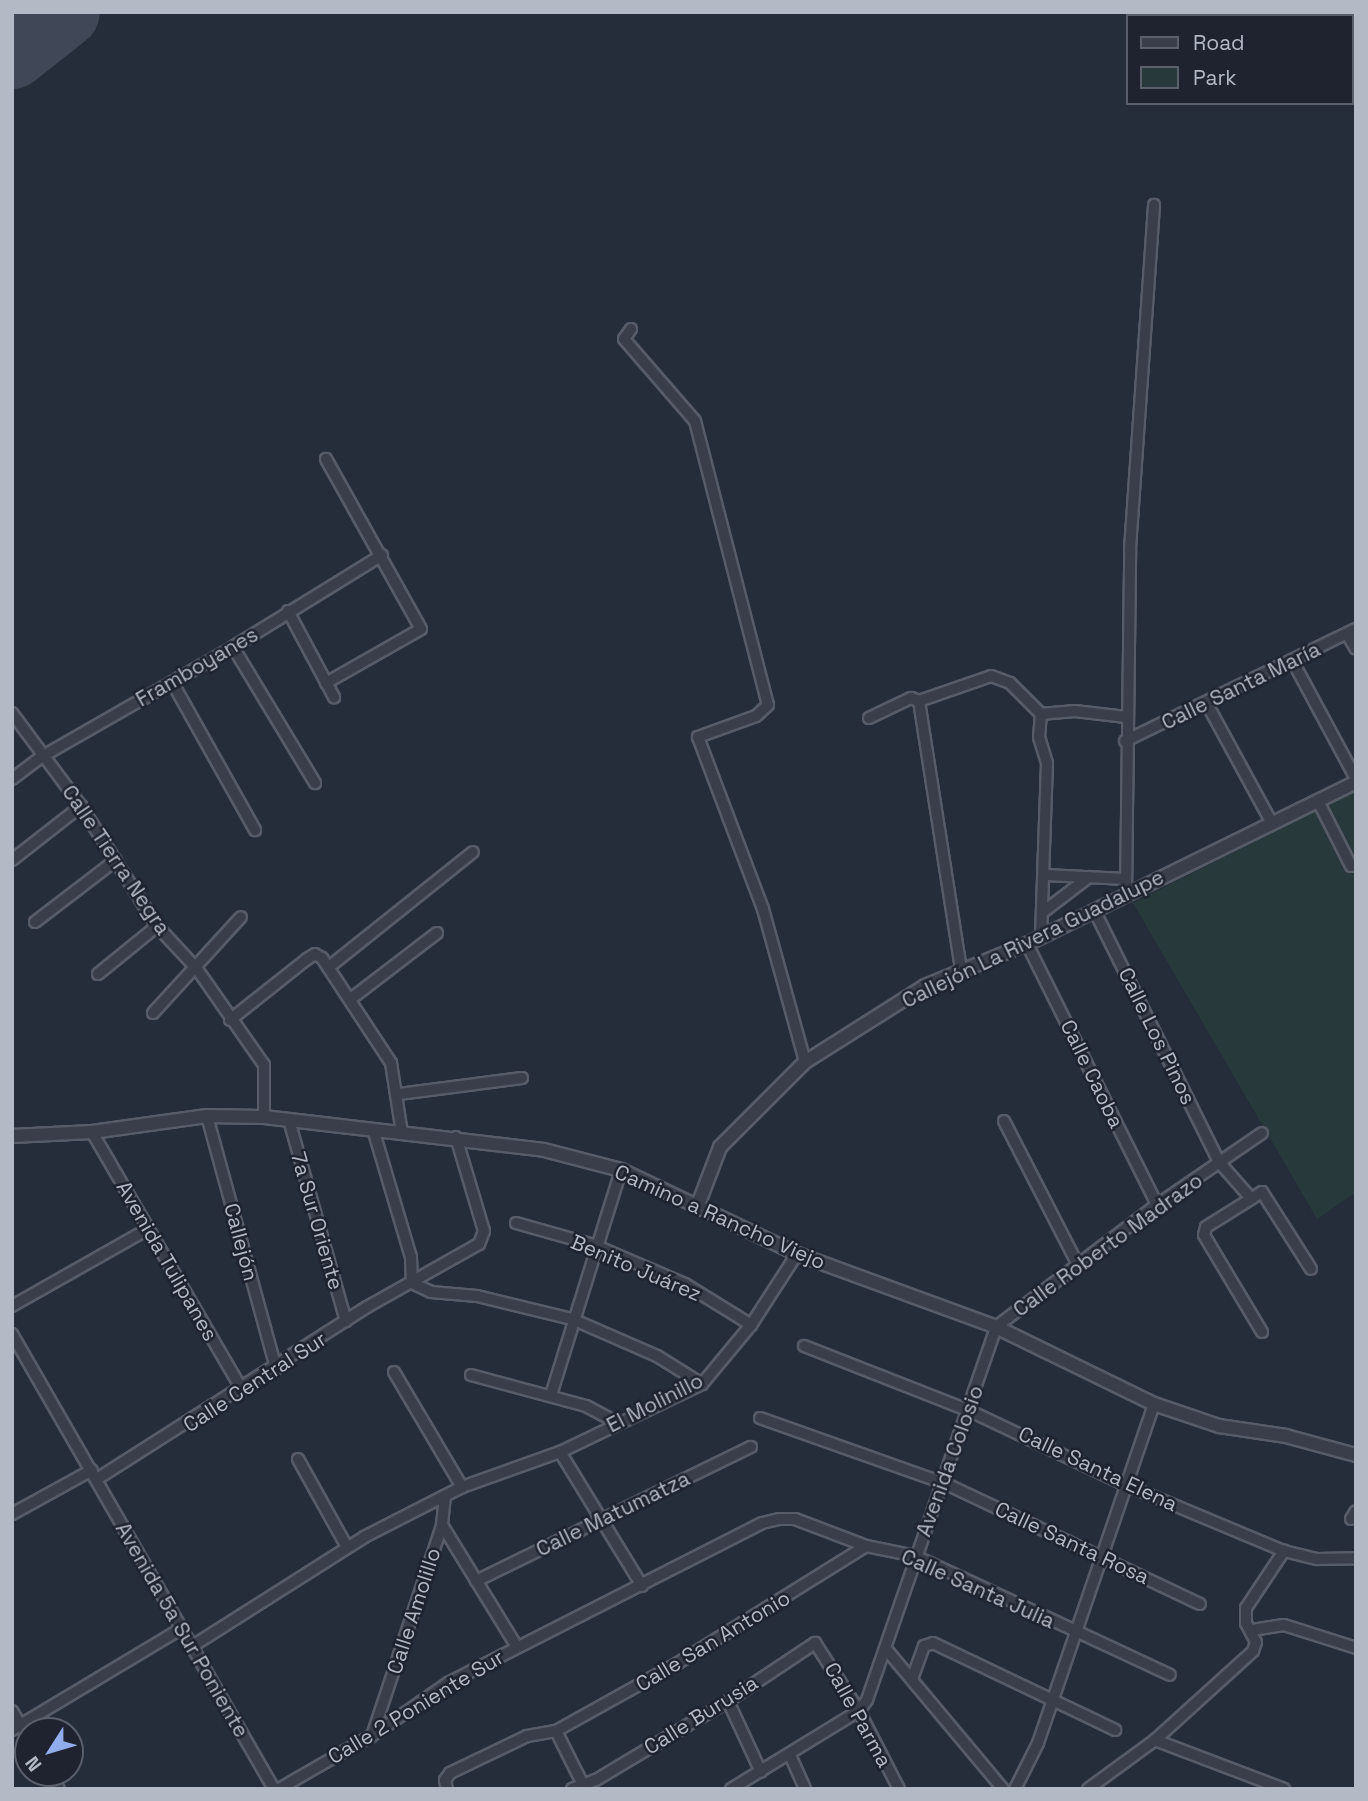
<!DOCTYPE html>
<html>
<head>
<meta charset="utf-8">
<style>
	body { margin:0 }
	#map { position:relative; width:1368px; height:1801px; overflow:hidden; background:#252c3a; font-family:"Space Grotesk",sans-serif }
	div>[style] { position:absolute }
	.green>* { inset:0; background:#28393c }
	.runway>* { height:72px; margin:-36px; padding:0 36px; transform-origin:36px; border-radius:36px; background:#404756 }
	.roads { filter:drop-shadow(2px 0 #575c68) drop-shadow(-2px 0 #575c68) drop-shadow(0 2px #575c68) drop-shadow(0 -2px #575c68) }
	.minor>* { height:10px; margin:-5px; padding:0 5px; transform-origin:5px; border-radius:5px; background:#393e4a }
	.tertiary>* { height:12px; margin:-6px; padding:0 6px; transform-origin:6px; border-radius:6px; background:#393e4a }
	span { translate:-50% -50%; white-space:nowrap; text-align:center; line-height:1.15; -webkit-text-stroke:5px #1e232f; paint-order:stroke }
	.street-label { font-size:21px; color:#b4b9c6 }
	.frame { position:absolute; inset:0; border:14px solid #b4b9c6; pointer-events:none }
	.legend { position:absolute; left:1126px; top:14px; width:228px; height:91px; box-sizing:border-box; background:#1e232f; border:2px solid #5a5f6b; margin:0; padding:9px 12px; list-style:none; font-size:21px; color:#b4b9c6 }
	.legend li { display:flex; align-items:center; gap:14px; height:35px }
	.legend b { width:35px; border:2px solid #5a5f6b }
	.north { position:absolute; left:14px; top:1717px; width:70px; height:70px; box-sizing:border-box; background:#1e232f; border:2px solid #5a5f6b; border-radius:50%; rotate:233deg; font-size:19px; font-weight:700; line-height:28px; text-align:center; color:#b4b9c6 }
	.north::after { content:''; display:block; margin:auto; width:24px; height:32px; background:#91adee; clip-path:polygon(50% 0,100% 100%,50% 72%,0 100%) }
</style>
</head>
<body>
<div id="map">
	<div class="green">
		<div style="clip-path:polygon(1356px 791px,1356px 1192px,1317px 1219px,1133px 903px)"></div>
	</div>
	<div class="runway">
		<div style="left:12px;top:53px;width:66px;rotate:-38.3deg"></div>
	</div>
	<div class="roads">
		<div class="minor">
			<div style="left:631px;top:329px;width:12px;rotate:125deg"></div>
			<div style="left:624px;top:339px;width:108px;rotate:49.1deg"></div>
			<div style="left:695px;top:421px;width:293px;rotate:75.6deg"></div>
			<div style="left:768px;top:705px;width:16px;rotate:137deg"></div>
			<div style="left:756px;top:716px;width:62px;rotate:160.1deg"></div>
			<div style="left:698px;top:737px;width:184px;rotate:69.3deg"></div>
			<div style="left:763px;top:909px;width:159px;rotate:74.6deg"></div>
			<div style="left:288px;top:611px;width:98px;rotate:61.9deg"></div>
			<div style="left:1347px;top:634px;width:17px;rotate:59deg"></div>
			<div style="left:233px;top:647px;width:159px;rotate:58.9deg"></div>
			<div style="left:1292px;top:660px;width:135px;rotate:61.7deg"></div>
			<div style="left:172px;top:682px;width:170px;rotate:60.7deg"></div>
			<div style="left:326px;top:683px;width:109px;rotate:-29.6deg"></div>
			<div style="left:421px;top:629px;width:195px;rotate:-119.2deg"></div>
			<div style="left:919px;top:701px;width:270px;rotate:81.1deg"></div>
			<div style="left:1207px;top:704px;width:136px;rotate:61.4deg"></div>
			<div style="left:12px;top:713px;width:116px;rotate:53.4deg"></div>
			<div style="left:81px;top:806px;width:142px;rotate:57.7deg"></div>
			<div style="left:157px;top:926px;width:59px;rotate:47.1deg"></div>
			<div style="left:197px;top:969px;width:117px;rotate:55.1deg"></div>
			<div style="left:264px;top:1065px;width:52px;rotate:90deg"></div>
			<div style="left:1041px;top:714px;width:23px;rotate:95deg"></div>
			<div style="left:1039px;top:737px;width:27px;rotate:73deg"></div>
			<div style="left:1047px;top:763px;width:174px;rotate:92deg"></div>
			<div style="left:869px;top:718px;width:47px;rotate:-25.5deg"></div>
			<div style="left:911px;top:698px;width:9px;rotate:21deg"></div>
			<div style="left:919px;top:701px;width:76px;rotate:-19.1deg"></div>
			<div style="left:991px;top:676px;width:20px;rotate:20deg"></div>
			<div style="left:1010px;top:683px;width:44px;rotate:45deg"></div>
			<div style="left:1041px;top:714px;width:34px;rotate:-5deg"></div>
			<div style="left:1075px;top:711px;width:51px;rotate:6.7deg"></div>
			<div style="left:1125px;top:741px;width:257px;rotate:-25.9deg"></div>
			<div style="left:12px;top:779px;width:39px;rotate:-37deg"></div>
			<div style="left:43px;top:756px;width:219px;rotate:-29.8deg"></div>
			<div style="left:233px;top:647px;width:175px;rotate:-31.7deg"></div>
			<div style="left:1318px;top:801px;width:73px;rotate:63.1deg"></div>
			<div style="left:12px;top:860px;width:88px;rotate:-38deg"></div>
			<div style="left:1045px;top:875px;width:81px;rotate:2.8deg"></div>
			<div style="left:1126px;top:894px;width:345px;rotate:-89.3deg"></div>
			<div style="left:1130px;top:549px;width:345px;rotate:-86deg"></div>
			<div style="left:1094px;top:910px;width:281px;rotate:63.6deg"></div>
			<div style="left:1219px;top:1162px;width:45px;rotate:48.6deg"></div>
			<div style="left:1043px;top:912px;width:58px;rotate:-37.3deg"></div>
			<div style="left:35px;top:922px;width:102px;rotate:-37.4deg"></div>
			<div style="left:1027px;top:944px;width:292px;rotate:63.5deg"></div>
			<div style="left:329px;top:967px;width:184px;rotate:-38.6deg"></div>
			<div style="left:98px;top:974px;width:76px;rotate:-39.1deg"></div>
			<div style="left:352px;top:998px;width:107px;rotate:-37.4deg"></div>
			<div style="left:153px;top:1013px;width:130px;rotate:-47.5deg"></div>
			<div style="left:230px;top:1020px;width:98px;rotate:-38.4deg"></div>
			<div style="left:307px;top:959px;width:9px;rotate:-32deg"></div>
			<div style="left:315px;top:954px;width:8px;rotate:30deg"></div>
			<div style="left:322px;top:958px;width:126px;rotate:56.7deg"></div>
			<div style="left:391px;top:1063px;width:71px;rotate:81.1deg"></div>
			<div style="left:399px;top:1094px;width:124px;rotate:-7.4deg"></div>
			<div style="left:207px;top:1116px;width:262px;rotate:74.7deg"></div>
			<div style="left:289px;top:1120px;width:209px;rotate:74.2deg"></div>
			<div style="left:1004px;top:1121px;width:162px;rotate:62.8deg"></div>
			<div style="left:373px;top:1129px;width:134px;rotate:73.5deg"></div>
			<div style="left:411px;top:1257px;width:26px;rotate:88deg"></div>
			<div style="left:92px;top:1132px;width:298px;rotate:59.8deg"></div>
			<div style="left:516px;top:1223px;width:81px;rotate:15.8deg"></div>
			<div style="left:594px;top:1245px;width:99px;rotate:23.2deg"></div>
			<div style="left:685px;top:1284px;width:78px;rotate:31.8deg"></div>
			<div style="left:412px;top:1283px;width:21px;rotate:25deg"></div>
			<div style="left:431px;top:1292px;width:46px;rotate:5deg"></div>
			<div style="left:477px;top:1296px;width:98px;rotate:13.6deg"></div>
			<div style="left:572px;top:1319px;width:93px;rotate:23.5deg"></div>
			<div style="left:657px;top:1356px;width:53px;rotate:31.9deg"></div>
			<div style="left:12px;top:1306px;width:156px;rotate:-29.5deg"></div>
			<div style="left:1262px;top:1332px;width:113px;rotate:-120.9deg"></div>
			<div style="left:1204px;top:1235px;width:8px;rotate:-76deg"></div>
			<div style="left:1206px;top:1227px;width:66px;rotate:-32deg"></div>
			<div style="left:1262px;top:1192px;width:91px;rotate:57.5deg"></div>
			<div style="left:12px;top:1334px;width:525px;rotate:60.07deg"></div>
			<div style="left:804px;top:1346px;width:178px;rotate:21.4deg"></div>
			<div style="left:970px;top:1411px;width:173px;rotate:25.4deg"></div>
			<div style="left:1126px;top:1485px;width:171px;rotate:22.7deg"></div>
			<div style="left:1284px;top:1551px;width:34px;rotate:14deg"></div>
			<div style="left:1317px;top:1559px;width:39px;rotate:-1deg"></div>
			<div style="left:394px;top:1372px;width:134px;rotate:59.4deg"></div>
			<div style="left:471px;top:1375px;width:119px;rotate:15.1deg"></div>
			<div style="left:586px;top:1406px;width:34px;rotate:28deg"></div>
			<div style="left:551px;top:1395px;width:236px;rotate:-72.7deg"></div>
			<div style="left:760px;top:1418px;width:195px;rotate:19.5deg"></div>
			<div style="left:944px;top:1483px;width:283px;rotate:25.3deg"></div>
			<div style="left:560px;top:1452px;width:157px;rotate:58.5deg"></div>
			<div style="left:298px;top:1459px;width:101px;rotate:60.9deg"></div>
			<div style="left:97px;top:1479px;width:320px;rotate:-32.5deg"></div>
			<div style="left:367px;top:1307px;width:129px;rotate:-29.4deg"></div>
			<div style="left:479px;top:1244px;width:14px;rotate:-69deg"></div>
			<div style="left:484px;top:1231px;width:98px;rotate:-106.6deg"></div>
			<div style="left:445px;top:1496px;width:29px;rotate:96deg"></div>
			<div style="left:442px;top:1525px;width:143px;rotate:58.4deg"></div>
			<div style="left:12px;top:1514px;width:91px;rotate:-28.8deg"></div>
			<div style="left:1351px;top:1519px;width:9px;rotate:-58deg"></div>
			<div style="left:476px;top:1581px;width:306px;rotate:-26deg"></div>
			<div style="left:1252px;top:1630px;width:32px;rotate:-9deg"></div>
			<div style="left:1284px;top:1625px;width:76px;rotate:17.7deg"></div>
			<div style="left:191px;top:1647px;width:205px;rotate:-32.4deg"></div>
			<div style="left:364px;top:1537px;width:110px;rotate:-27deg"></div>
			<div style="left:462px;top:1487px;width:104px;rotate:-19.7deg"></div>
			<div style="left:560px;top:1452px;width:157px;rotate:-25.6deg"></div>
			<div style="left:702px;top:1384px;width:77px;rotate:-50.3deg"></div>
			<div style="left:751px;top:1325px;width:85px;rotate:-57.1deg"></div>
			<div style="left:886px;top:1649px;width:182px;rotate:50.1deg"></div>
			<div style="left:912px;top:1679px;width:35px;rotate:-70deg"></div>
			<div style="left:924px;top:1646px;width:9px;rotate:-18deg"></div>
			<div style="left:933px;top:1643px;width:202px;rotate:25.5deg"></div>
			<div style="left:728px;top:1701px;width:78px;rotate:65.1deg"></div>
			<div style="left:12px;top:1711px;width:31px;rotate:59deg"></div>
			<div style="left:12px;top:1730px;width:197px;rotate:-30.9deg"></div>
			<div style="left:556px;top:1731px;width:65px;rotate:63.4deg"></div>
			<div style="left:372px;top:1736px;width:222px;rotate:-71.6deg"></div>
			<div style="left:1155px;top:1740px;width:132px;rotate:-42.2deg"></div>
			<div style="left:1253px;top:1651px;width:9px;rotate:-72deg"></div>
			<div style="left:1256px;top:1642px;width:21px;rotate:-118deg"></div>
			<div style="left:1246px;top:1623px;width:15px;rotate:-90deg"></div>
			<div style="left:1246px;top:1608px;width:69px;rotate:-56.3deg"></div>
			<div style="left:790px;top:1755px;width:37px;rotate:66deg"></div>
			<div style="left:50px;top:1773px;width:18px;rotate:61deg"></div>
			<div style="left:279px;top:1789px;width:112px;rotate:-30deg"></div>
			<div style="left:376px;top:1733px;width:88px;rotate:-34.8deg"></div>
			<div style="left:448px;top:1683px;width:352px;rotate:-27deg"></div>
			<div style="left:762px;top:1523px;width:18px;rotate:-13deg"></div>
			<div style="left:780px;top:1519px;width:15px"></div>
			<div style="left:795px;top:1519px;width:76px;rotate:20.8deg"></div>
			<div style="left:866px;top:1546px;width:50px;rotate:11.5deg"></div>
			<div style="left:915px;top:1556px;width:281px;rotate:25deg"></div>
			<div style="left:447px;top:1789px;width:9px;rotate:-103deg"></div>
			<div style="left:445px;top:1780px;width:9px;rotate:-54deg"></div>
			<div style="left:450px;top:1773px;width:85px;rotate:-25.7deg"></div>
			<div style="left:527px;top:1736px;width:29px;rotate:-10deg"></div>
			<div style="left:556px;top:1731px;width:140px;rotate:-29.1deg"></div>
			<div style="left:678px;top:1663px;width:221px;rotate:-31.9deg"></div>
			<div style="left:572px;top:1789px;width:26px;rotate:-21deg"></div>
			<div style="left:596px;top:1780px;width:154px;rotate:-30.9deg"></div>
			<div style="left:728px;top:1701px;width:105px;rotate:-33.7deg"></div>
			<div style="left:815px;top:1643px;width:81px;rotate:57.1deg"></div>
			<div style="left:859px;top:1711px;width:88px;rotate:62.9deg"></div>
			<div style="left:731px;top:1789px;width:150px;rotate:-31.4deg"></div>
			<div style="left:859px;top:1711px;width:14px;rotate:-54deg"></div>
			<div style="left:867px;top:1700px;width:395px;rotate:-70.9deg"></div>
			<div style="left:996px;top:1327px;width:202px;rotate:-37.2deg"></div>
			<div style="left:1157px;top:1205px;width:127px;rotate:-34.4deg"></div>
			<div style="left:1015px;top:1789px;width:51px;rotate:-63.4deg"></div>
			<div style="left:1038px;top:1743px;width:358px;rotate:-71.1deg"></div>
			<div style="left:1088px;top:1789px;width:83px;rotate:-36.2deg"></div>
			<div style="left:1155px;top:1740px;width:138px;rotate:20.8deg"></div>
		</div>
		<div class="tertiary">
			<div style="left:12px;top:1136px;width:80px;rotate:-2.9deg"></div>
			<div style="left:92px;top:1132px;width:116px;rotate:-7.9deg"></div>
			<div style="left:207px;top:1116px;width:57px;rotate:1deg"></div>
			<div style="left:264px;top:1117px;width:282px;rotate:6.7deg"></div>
			<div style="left:544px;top:1150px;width:80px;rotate:14.6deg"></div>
			<div style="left:621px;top:1170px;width:195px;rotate:25.5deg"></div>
			<div style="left:797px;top:1254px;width:212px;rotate:20.1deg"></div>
			<div style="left:996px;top:1327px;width:176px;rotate:26deg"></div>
			<div style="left:1154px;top:1404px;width:69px;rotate:18.7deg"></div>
			<div style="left:1219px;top:1426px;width:68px;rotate:8.5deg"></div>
			<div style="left:1286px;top:1436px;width:73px;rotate:15.2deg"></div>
			<div style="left:698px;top:1205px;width:62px;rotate:-69.2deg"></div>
			<div style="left:720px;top:1147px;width:120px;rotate:-45deg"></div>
			<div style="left:805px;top:1062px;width:142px;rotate:-32.3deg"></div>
			<div style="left:925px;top:986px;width:110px;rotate:-22.4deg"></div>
			<div style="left:1027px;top:944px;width:367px;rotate:-26.2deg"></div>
		</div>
	</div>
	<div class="street-label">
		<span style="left:197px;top:667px;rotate:-30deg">Framboyanes</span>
		<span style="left:1241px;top:686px;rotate:-26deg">Calle Santa María</span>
		<span style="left:116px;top:860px;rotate:56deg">Calle Tierra Negra</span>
		<span style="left:1033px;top:939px;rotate:-26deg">Callejón La Rivera Guadalupe</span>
		<span style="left:1157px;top:1036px;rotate:64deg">Calle Los Pinos</span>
		<span style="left:1092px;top:1074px;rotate:64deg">Calle Caoba</span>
		<span style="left:720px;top:1217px;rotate:24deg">Camino a Rancho Viejo</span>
		<span style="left:317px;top:1221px;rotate:74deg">7a Sur Oriente</span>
		<span style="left:241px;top:1242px;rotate:75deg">Callejón</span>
		<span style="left:1108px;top:1245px;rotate:-36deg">Calle Roberto Madrazo</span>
		<span style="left:167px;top:1261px;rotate:60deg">Avenida Tulipanes</span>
		<span style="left:636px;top:1268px;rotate:23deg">Benito Juárez</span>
		<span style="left:255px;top:1382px;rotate:-33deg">Calle Central Sur</span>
		<span style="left:655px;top:1403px;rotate:-27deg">El Molinillo</span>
		<span style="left:950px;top:1461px;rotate:-70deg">Avenida Colosio</span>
		<span style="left:1098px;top:1469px;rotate:25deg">Calle Santa Elena</span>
		<span style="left:613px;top:1514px;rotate:-26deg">Calle Matumatza</span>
		<span style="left:1072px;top:1543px;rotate:25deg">Calle Santa Rosa</span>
		<span style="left:978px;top:1589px;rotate:24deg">Calle Santa Julia</span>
		<span style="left:414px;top:1611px;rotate:-72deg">Calle Amolillo</span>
		<span style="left:182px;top:1630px;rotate:60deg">Avenida 5a Sur Poniente</span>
		<span style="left:713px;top:1641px;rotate:-31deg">Calle San Antonio</span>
		<span style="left:416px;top:1707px;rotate:-31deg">Calle 2 Poniente Sur</span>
		<span style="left:701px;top:1715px;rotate:-32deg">Calle Burusia</span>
		<span style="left:858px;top:1715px;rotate:61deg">Calle Parma</span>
	</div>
	<div class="frame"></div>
	<ul class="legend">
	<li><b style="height:9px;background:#393e4a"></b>Road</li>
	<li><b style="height:19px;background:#28393c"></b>Park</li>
	</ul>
	<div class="north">N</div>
</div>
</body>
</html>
